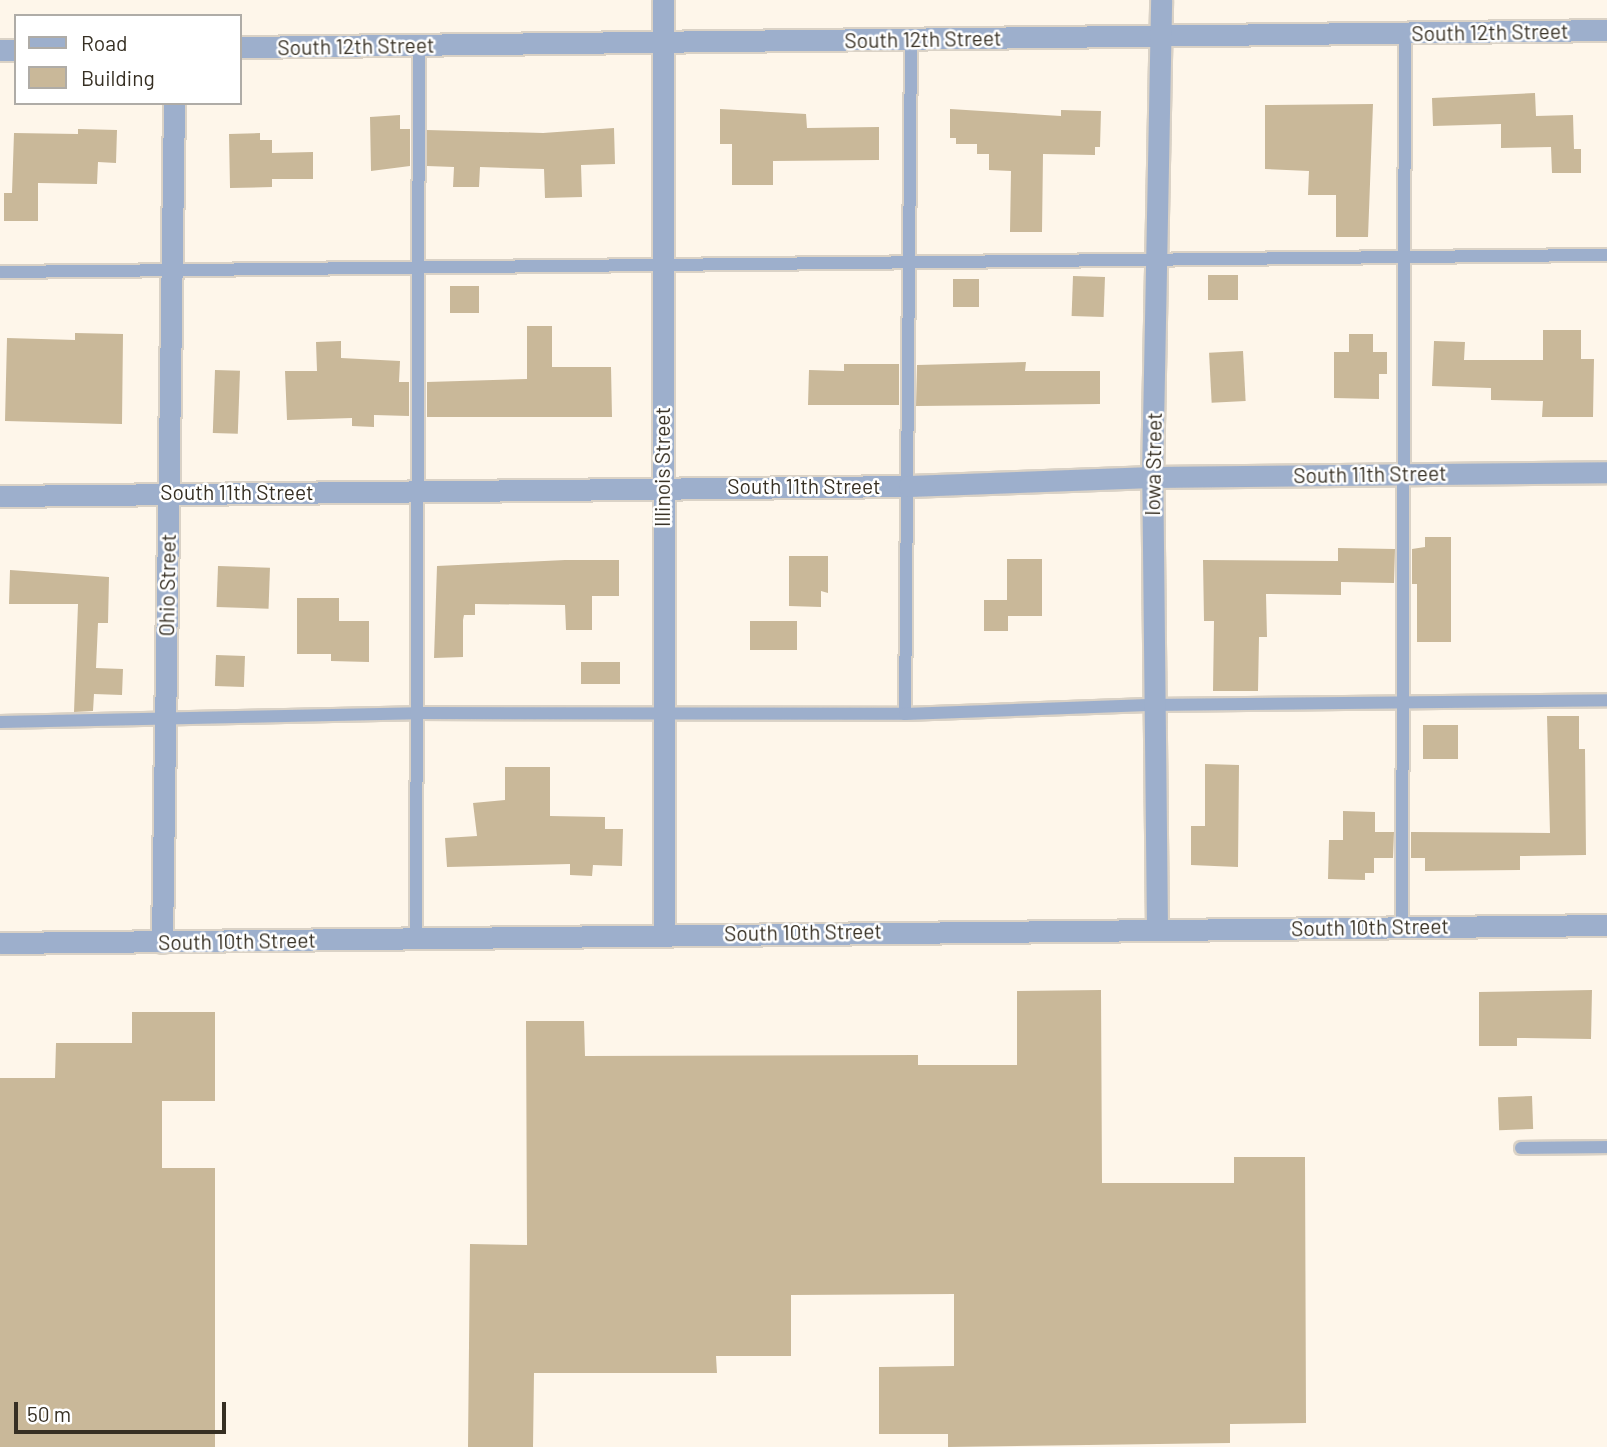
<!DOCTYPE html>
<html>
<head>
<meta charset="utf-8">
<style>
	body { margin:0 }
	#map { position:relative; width:1607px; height:1447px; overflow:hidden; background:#fef6ea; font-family:Barlow,sans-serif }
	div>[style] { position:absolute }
	.building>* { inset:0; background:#c9b899; transform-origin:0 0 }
	.roads { filter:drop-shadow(2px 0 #dad2c6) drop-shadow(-2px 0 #dad2c6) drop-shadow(0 2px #dad2c6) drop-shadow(0 -2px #dad2c6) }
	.lane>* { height:12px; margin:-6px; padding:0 6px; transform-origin:6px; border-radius:6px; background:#9dafcc }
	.street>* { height:21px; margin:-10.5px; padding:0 10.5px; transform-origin:10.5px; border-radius:10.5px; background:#9dafcc }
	span { translate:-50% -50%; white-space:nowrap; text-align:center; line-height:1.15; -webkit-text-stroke:5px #fff; paint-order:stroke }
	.street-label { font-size:21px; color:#362f23 }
	.legend { position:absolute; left:14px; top:14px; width:228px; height:91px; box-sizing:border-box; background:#fff; border:2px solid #afaca7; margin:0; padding:9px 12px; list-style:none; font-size:21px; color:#362f23 }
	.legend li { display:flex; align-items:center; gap:14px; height:35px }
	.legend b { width:35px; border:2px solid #afaca7 }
	.scale { position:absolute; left:14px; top:1402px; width:212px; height:32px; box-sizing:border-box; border:4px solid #362f23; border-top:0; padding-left:9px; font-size:21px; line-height:24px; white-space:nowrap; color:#362f23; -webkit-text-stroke:5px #fff; paint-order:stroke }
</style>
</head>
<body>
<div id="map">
	<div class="building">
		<div style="clip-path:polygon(1535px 93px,1536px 116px,1573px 115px,1574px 149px,1581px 149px,1581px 173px,1552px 173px,1551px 147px,1501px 148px,1501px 124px,1433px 126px,1432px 98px)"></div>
		<div style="clip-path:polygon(1373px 104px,1368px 237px,1336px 237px,1336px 195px,1308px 195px,1309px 171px,1265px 169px,1265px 105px)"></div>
		<div style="clip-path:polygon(720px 109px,806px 114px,807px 128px,879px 127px,879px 160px,773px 161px,773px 185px,732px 185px,732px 144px,720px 144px)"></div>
		<div style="clip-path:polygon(950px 109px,1061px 116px,1061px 110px,1101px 111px,1100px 147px,1095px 147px,1095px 155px,1043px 154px,1042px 232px,1010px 232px,1011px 171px,989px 170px,989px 154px,977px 154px,977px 144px,956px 144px,956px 138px,950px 138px)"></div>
		<div style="clip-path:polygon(400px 115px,400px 129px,410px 129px,410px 166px,371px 171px,370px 117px)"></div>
		<div style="clip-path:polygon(614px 128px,615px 164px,581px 165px,582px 197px,545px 198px,544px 169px,480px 167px,479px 187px,453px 187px,454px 167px,427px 166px,427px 130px,543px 133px)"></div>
		<div style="clip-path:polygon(78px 129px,117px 130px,116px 163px,98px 162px,97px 184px,38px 183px,38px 221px,4px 221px,4px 193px,12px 193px,14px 133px,78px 134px)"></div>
		<div style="clip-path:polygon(260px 133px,260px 140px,272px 140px,272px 153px,313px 152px,313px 179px,272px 179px,272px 187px,230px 188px,229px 134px)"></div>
		<div style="left:1208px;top:275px;width:30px;height:25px"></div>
		<div style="left:1073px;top:276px;width:32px;height:40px;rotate:2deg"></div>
		<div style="left:953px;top:279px;width:26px;height:28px"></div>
		<div style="left:450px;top:286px;width:29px;height:27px"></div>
		<div style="clip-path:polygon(527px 326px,552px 326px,552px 367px,611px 367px,612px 417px,427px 417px,427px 382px,527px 379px)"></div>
		<div style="clip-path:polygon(1543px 330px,1581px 330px,1581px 359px,1594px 359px,1593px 417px,1542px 417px,1543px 401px,1491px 400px,1491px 388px,1432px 386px,1434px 341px,1465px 342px,1464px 360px,1543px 360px)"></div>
		<div style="clip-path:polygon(75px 333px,123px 334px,122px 424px,5px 421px,7px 338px,75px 340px)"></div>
		<div style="clip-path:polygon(1349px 334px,1373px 334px,1373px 352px,1387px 352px,1387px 374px,1379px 374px,1379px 399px,1334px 398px,1334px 352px,1349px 352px)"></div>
		<div style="clip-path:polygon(341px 341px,341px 358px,400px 361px,399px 382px,409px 382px,409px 416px,374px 415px,374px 427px,352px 426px,352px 418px,287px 420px,285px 371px,317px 371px,316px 342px)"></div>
		<div style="left:1243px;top:351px;width:50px;height:34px;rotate:87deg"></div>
		<div style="clip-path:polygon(1026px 362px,1025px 371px,1100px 371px,1100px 404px,916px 406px,917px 365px)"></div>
		<div style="clip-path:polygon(844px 364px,899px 364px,899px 405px,808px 405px,809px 370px,844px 371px)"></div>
		<div style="left:215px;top:370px;width:25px;height:63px;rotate:2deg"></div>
		<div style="clip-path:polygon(1425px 537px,1451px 537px,1451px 642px,1417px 642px,1417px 584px,1412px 584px,1412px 549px,1425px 547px)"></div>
		<div style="clip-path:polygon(1338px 548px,1395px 549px,1394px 583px,1341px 582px,1341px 595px,1266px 594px,1267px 637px,1259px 637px,1258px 691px,1213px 691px,1214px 621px,1204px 621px,1203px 560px,1338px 561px)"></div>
		<div style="clip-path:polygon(789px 556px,828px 556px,828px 593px,821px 591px,821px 607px,789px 606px)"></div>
		<div style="clip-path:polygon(1007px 559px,1042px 559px,1042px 616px,1008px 616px,1008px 631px,984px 631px,984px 600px,1007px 600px)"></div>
		<div style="clip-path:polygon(565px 560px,619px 560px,619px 596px,592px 596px,592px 630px,566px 630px,565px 605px,475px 604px,475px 615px,464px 615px,463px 620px,463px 657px,434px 658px,437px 566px)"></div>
		<div style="left:218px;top:566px;width:52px;height:41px;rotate:2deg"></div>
		<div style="clip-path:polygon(10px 570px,109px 577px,108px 623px,98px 623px,96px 668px,123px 669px,122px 695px,94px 694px,93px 711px,74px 712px,78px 604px,9px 604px)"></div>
		<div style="clip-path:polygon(297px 598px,339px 598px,339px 621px,369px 621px,369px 662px,331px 661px,331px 654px,297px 654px)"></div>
		<div style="left:750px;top:621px;width:47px;height:29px"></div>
		<div style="left:216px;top:655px;width:29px;height:31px;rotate:2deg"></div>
		<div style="left:581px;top:662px;width:39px;height:22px"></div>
		<div style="clip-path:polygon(1547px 716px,1579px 716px,1579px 749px,1585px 749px,1586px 855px,1520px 856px,1520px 870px,1425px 871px,1425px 858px,1411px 858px,1411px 832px,1550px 833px)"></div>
		<div style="left:1423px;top:725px;width:35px;height:34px"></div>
		<div style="clip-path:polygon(1205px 764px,1239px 765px,1238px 867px,1191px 865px,1191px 826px,1205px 826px)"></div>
		<div style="clip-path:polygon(505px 767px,550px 767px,550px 816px,605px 817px,605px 829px,623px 829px,622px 866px,593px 865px,592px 876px,570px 875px,570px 864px,447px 867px,445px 838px,477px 836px,473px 803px,505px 800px)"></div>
		<div style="clip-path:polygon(1343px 811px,1375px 812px,1375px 832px,1394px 832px,1393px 858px,1374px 858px,1374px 873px,1365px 873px,1365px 880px,1328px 879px,1329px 840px,1343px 840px)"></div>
		<div style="clip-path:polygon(1101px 990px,1102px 1183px,1234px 1183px,1234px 1157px,1305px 1157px,1306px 1423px,1230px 1424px,1230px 1443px,948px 1447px,948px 1434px,879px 1434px,879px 1367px,954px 1366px,954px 1294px,791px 1295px,791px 1356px,716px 1356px,717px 1373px,534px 1373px,533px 1447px,468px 1447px,470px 1244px,527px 1245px,526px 1021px,584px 1021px,585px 1056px,918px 1055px,918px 1065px,1017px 1065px,1017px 991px)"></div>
		<div style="clip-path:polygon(1592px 990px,1591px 1039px,1517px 1038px,1517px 1046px,1479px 1046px,1479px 992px)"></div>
		<div style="clip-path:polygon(132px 1012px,215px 1012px,215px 1101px,162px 1101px,162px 1168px,215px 1168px,215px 1447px,0 1447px,0 1078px,55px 1078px,56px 1043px,132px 1043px)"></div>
		<div style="left:1532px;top:1096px;width:33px;height:34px;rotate:88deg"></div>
	</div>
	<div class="roads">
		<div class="lane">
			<div style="left:0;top:272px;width:1607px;rotate:-0.61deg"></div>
			<div style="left:905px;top:714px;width:674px;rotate:-89.49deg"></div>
			<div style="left:0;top:722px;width:416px;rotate:-1.2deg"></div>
			<div style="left:416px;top:713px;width:489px;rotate:0.1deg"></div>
			<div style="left:905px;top:714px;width:250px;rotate:-2.1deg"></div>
			<div style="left:1155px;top:705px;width:452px;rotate:-0.6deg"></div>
			<div style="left:1402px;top:927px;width:894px;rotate:-89.81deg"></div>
			<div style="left:416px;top:939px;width:894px;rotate:-89.81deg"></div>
			<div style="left:1521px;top:1148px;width:86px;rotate:-0.7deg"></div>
		</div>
		<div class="street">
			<div style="left:663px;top:0;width:934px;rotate:89.94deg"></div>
			<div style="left:240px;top:47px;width:1367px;rotate:-0.71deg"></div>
			<div style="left:0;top:50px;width:16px"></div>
			<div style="left:0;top:496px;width:909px;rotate:-0.63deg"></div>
			<div style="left:909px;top:486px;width:243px;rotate:-2.1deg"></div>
			<div style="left:1152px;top:477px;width:455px;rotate:-0.6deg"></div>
			<div style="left:1157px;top:929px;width:452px;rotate:-90.6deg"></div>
			<div style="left:1152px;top:477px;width:477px;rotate:-88.9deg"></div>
			<div style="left:162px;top:942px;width:839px;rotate:-89.18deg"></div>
			<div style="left:0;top:943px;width:1607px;rotate:-0.64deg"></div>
		</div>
	</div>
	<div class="street-label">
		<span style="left:1490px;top:32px;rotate:-1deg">South 12th Street</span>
		<span style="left:923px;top:39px;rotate:-1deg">South 12th Street</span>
		<span style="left:356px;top:46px;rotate:-1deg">South 12th Street</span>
		<span style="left:1153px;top:464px;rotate:-89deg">Iowa Street</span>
		<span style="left:662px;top:467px;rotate:-90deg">Illinois Street</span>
		<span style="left:1370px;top:474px;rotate:-1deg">South 11th Street</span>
		<span style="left:804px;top:486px">South 11th Street</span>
		<span style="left:237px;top:492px">South 11th Street</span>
		<span style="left:167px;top:585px;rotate:-89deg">Ohio Street</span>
		<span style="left:1370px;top:927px;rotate:-1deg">South 10th Street</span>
		<span style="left:803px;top:932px;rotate:-1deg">South 10th Street</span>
		<span style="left:237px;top:941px;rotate:-1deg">South 10th Street</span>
	</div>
	<ul class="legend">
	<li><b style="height:9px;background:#9dafcc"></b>Road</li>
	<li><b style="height:19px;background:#c9b899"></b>Building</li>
	</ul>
	<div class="scale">50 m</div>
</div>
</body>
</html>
